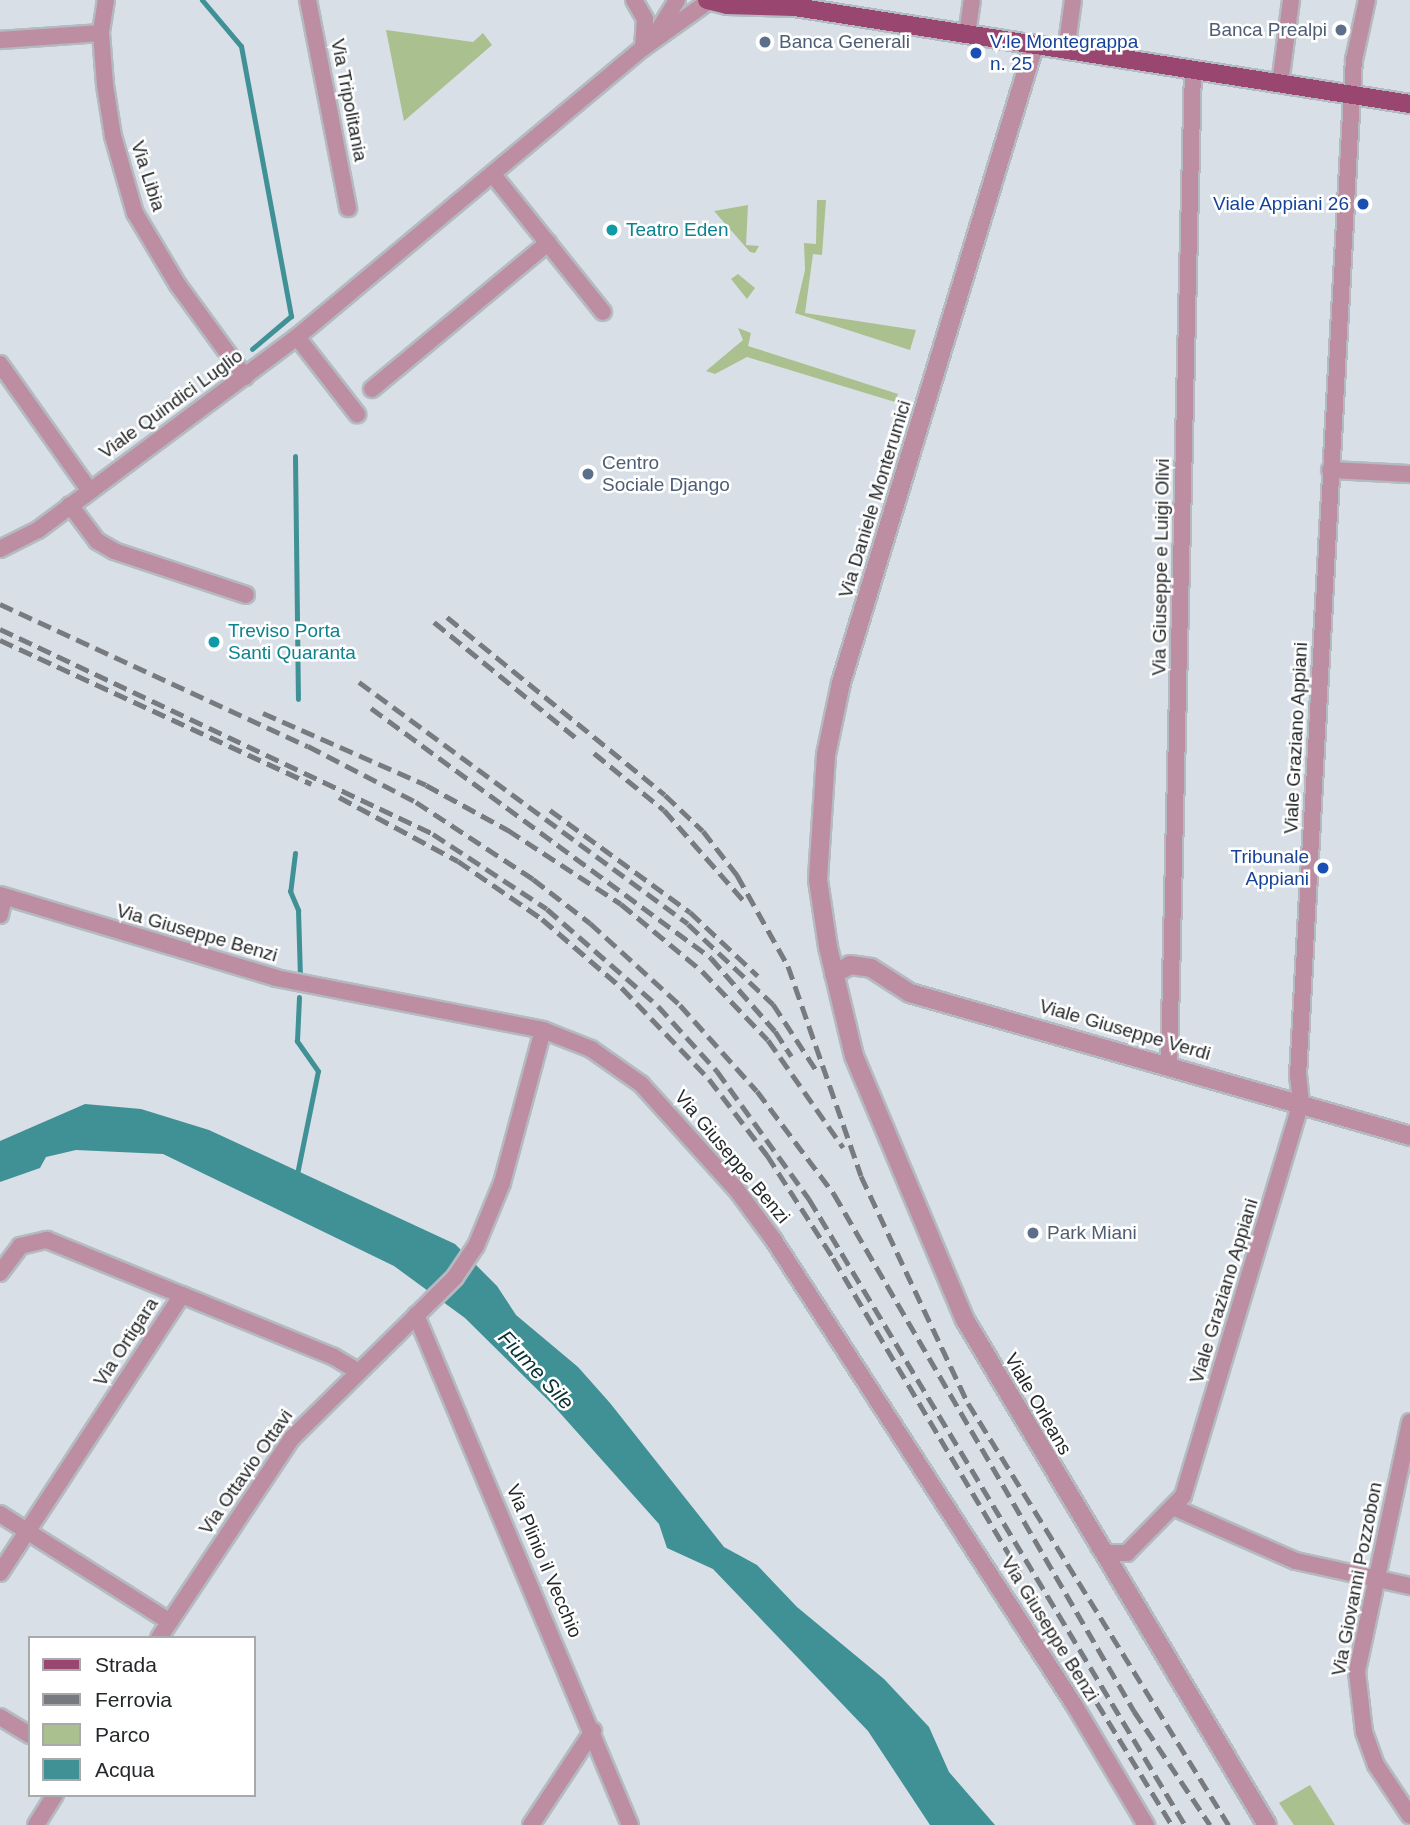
<!DOCTYPE html>
<html>
<head>
<meta charset="utf-8">
<style>
	body { margin:0 }
	#map { position:relative; width:1410px; height:1825px; overflow:hidden; background:#d8dfe7; font-family:Arial,sans-serif }
	div>[style] { position:absolute }
	.green>* { inset:0; background:#aac08e }
	.water>* { inset:0; background:#3f9195 }
	.stream>* { height:5px; margin:-2.5px; padding:0 2.5px; transform-origin:2.5px; border-radius:2.5px; background:#3f9195 }
	.roads { filter:drop-shadow(2px 0 #b4bac1) drop-shadow(-2px 0 #b4bac1) drop-shadow(0 2px #b4bac1) drop-shadow(0 -2px #b4bac1) }
	.minor>* { height:16px; margin:-8px; padding:0 8px; transform-origin:8px; border-radius:8px; background:#bd8ea2 }
	.tertiary>* { height:18px; margin:-9px; padding:0 9px; transform-origin:9px; border-radius:9px; background:#bd8ea2 }
	.primary>* { height:18px; margin:-9px; padding:0 9px; transform-origin:9px; border-radius:9px; background:#994770 }
	.rail>* { height:5px; margin-top:-2.5px; transform-origin:0; background:repeating-linear-gradient(90deg,#777b80 0 14px,transparent 0 21px) }
	.dots>* { width:19px; height:19px; translate:-50% -50%; box-sizing:border-box; border:4px solid #fff; border-radius:50% }
	span { translate:-50% -50%; white-space:nowrap; text-align:center; line-height:1.15; -webkit-text-stroke:5px #fff; paint-order:stroke }
	.service-label { font-size:19px; color:#4e5e75 }
	.right { translate:-100% -50%; text-align:right }
	.left { translate:0 -50%; text-align:left }
	.transit-label { font-size:19px; color:#164399 }
	.street-label { font-size:19px; color:#25282a }
	.culture-label { font-size:19px; color:#0d838f }
	.water-label { font-size:21px; color:#063032; font-style:italic }
	.legend { position:absolute; left:28px; top:1636px; width:228px; height:161px; box-sizing:border-box; background:#fff; border:2px solid #a8a9aa; margin:0; padding:9px 12px; list-style:none; font-size:21px; color:#25282a }
	.legend li { display:flex; align-items:center; gap:14px; height:35px }
	.legend b { width:35px; border:2px solid #a8a9aa }
</style>
</head>
<body>
<div id="map">
	<div class="green">
		<div style="clip-path:polygon(386px 30px,473px 42px,483px 33px,492px 45px,404px 121px)"></div>
		<div style="clip-path:polygon(817px 200px,826px 200px,822px 255px,813px 254px,805px 313px,916px 330px,910px 350px,795px 313px,805px 270px,804px 243px,816px 244px)"></div>
		<div style="clip-path:polygon(748px 205px,746px 245px,759px 246px,755px 253px,750px 252px,714px 211px)"></div>
		<div style="clip-path:polygon(738px 274px,755px 288px,747px 299px,731px 279px)"></div>
		<div style="clip-path:polygon(738px 328px,751px 333px,748px 346px,898px 394px,895px 402px,747px 357px,715px 374px,706px 371px,743px 340px)"></div>
		<div style="clip-path:polygon(1310px 1785px,1335px 1825px,1294px 1825px,1279px 1803px)"></div>
	</div>
	<div class="water">
		<div style="clip-path:polygon(85px 1104px,141px 1109px,209px 1130px,455px 1244px,497px 1286px,516px 1315px,578px 1367px,610px 1403px,724px 1547px,757px 1565px,797px 1607px,884px 1679px,929px 1727px,949px 1772px,995px 1825px,930px 1825px,868px 1731px,713px 1569px,667px 1548px,659px 1524px,552px 1404px,465px 1318px,394px 1266px,163px 1154px,76px 1150px,46px 1157px,40px 1168px,0 1182px,0 1141px)"></div>
	</div>
	<div class="stream">
		<div style="left:202px;top:0;width:60px;rotate:49.7deg"></div>
		<div style="left:241px;top:46px;width:275px;rotate:79.5deg"></div>
		<div style="left:291px;top:316px;width:51px;rotate:139.8deg"></div>
		<div style="left:295px;top:456px;width:243px;rotate:89.3deg"></div>
		<div style="left:295px;top:853px;width:38px;rotate:97deg"></div>
		<div style="left:290px;top:891px;width:21px;rotate:67deg"></div>
		<div style="left:298px;top:910px;width:68px;rotate:88.3deg"></div>
		<div style="left:297px;top:1174px;width:105px;rotate:-78.5deg"></div>
		<div style="left:318px;top:1071px;width:37px;rotate:-125deg"></div>
		<div style="left:297px;top:1041px;width:44px;rotate:-87.4deg"></div>
	</div>
	<div class="roads">
		<div class="minor">
			<div style="left:106px;top:0;width:33px;rotate:99deg"></div>
			<div style="left:101px;top:33px;width:52px;rotate:85.6deg"></div>
			<div style="left:105px;top:85px;width:52px;rotate:81.1deg"></div>
			<div style="left:113px;top:136px;width:80px;rotate:74.1deg"></div>
			<div style="left:135px;top:213px;width:84px;rotate:59.2deg"></div>
			<div style="left:178px;top:285px;width:114px;rotate:53.9deg"></div>
			<div style="left:308px;top:0;width:212px;rotate:79.1deg"></div>
			<div style="left:634px;top:0;width:22px;rotate:60deg"></div>
			<div style="left:645px;top:19px;width:29px;rotate:94deg"></div>
			<div style="left:656px;top:34px;width:40px;rotate:-58deg"></div>
			<div style="left:967px;top:35px;width:35px;rotate:-82deg"></div>
			<div style="left:0;top:40px;width:101px;rotate:-4deg"></div>
			<div style="left:1066px;top:51px;width:51px;rotate:-82.2deg"></div>
			<div style="left:1280px;top:84px;width:85px;rotate:-82.5deg"></div>
			<div style="left:494px;top:176px;width:174px;rotate:51.3deg"></div>
			<div style="left:297px;top:337px;width:98px;rotate:52.1deg"></div>
			<div style="left:0;top:364px;width:156px;rotate:54.7deg"></div>
			<div style="left:372px;top:389px;width:229px;rotate:-39.7deg"></div>
			<div style="left:1330px;top:470px;width:80px;rotate:2.9deg"></div>
			<div style="left:70px;top:505px;width:45px;rotate:53.1deg"></div>
			<div style="left:97px;top:541px;width:20px;rotate:30deg"></div>
			<div style="left:114px;top:551px;width:139px;rotate:18.4deg"></div>
			<div style="left:0;top:549px;width:42px;rotate:-26.6deg"></div>
			<div style="left:38px;top:530px;width:323px;rotate:-36.7deg"></div>
			<div style="left:297px;top:337px;width:451px;rotate:-39.9deg"></div>
			<div style="left:643px;top:48px;width:81px;rotate:-35.5deg"></div>
			<div style="left:0;top:895px;width:288px;rotate:16.7deg"></div>
			<div style="left:276px;top:978px;width:272px;rotate:11deg"></div>
			<div style="left:543px;top:1030px;width:52px;rotate:21.6deg"></div>
			<div style="left:591px;top:1049px;width:61px;rotate:35deg"></div>
			<div style="left:641px;top:1084px;width:142px;rotate:47.9deg"></div>
			<div style="left:736px;top:1189px;width:62px;rotate:53.5deg"></div>
			<div style="left:773px;top:1239px;width:556px;rotate:57.11deg"></div>
			<div style="left:1075px;top:1706px;width:139px;rotate:59.2deg"></div>
			<div style="left:0;top:915px;width:18px;rotate:-77deg"></div>
			<div style="left:1169px;top:1064px;width:994px;rotate:-88.62deg"></div>
			<div style="left:0;top:1273px;width:34px;rotate:-53deg"></div>
			<div style="left:20px;top:1246px;width:28px;rotate:-13deg"></div>
			<div style="left:47px;top:1240px;width:146px;rotate:22.2deg"></div>
			<div style="left:416px;top:1315px;width:553px;rotate:67.24deg"></div>
			<div style="left:1410px;top:1422px;width:256px;rotate:102deg"></div>
			<div style="left:1357px;top:1672px;width:60px;rotate:83.3deg"></div>
			<div style="left:1364px;top:1732px;width:35px;rotate:70deg"></div>
			<div style="left:1376px;top:1765px;width:61px;rotate:56.3deg"></div>
			<div style="left:1175px;top:1508px;width:132px;rotate:23.7deg"></div>
			<div style="left:1296px;top:1561px;width:117px;rotate:12.4deg"></div>
			<div style="left:0;top:1514px;width:201px;rotate:32.4deg"></div>
			<div style="left:1099px;top:1547px;width:11px;rotate:34deg"></div>
			<div style="left:1108px;top:1553px;width:19px"></div>
			<div style="left:1127px;top:1553px;width:80px;rotate:-45.5deg"></div>
			<div style="left:1183px;top:1496px;width:410px;rotate:-73.3deg"></div>
			<div style="left:1301px;top:1103px;width:27px;rotate:-96deg"></div>
			<div style="left:1298px;top:1076px;width:1018px;rotate:-86.85deg"></div>
			<div style="left:1354px;top:60px;width:61px;rotate:-77.8deg"></div>
			<div style="left:0;top:1573px;width:332px;rotate:-56.8deg"></div>
			<div style="left:182px;top:1295px;width:164px;rotate:22.2deg"></div>
			<div style="left:334px;top:1357px;width:27px;rotate:31deg"></div>
			<div style="left:159px;top:1638px;width:240px;rotate:-56.4deg"></div>
			<div style="left:292px;top:1438px;width:229px;rotate:-44.6deg"></div>
			<div style="left:455px;top:1277px;width:37px;rotate:-56deg"></div>
			<div style="left:476px;top:1246px;width:68px;rotate:-67.6deg"></div>
			<div style="left:502px;top:1183px;width:158px;rotate:-75deg"></div>
			<div style="left:0;top:1717px;width:35px;rotate:31deg"></div>
			<div style="left:36px;top:1825px;width:36px;rotate:-58deg"></div>
			<div style="left:531px;top:1825px;width:113px;rotate:-56.6deg"></div>
		</div>
		<div class="tertiary">
			<div style="left:1034px;top:46px;width:666px;rotate:106.86deg"></div>
			<div style="left:841px;top:683px;width:74px;rotate:101.8deg"></div>
			<div style="left:826px;top:755px;width:125px;rotate:93.7deg"></div>
			<div style="left:818px;top:880px;width:68px;rotate:81.5deg"></div>
			<div style="left:828px;top:947px;width:112px;rotate:76.6deg"></div>
			<div style="left:854px;top:1056px;width:286px;rotate:67.2deg"></div>
			<div style="left:965px;top:1320px;width:588px;rotate:59.12deg"></div>
			<div style="left:834px;top:974px;width:18px;rotate:-29deg"></div>
			<div style="left:850px;top:965px;width:21px;rotate:8deg"></div>
			<div style="left:871px;top:968px;width:46px;rotate:32.7deg"></div>
			<div style="left:910px;top:993px;width:520px;rotate:15.96deg"></div>
		</div>
		<div class="primary">
			<div style="left:707px;top:0;width:21px;rotate:14deg"></div>
			<div style="left:727px;top:5px;width:68px;rotate:1.7deg"></div>
			<div style="left:795px;top:7px;width:623px;rotate:8.96deg"></div>
		</div>
	</div>
	<div class="rail">
		<div style="left:0;top:604px;width:339px;rotate:24.8deg"></div>
		<div style="left:308px;top:746px;width:122px;rotate:27.4deg"></div>
		<div style="left:416px;top:802px;width:140px;rotate:33.3deg"></div>
		<div style="left:533px;top:879px;width:72px;rotate:37.7deg"></div>
		<div style="left:590px;top:923px;width:122px;rotate:42.3deg"></div>
		<div style="left:680px;top:1005px;width:115px;rotate:48.2deg"></div>
		<div style="left:757px;top:1091px;width:129px;rotate:53.2deg"></div>
		<div style="left:834px;top:1194px;width:598px;rotate:59.87deg"></div>
		<div style="left:1134px;top:1711px;width:137px;rotate:56.3deg"></div>
		<div style="left:447px;top:617px;width:281px;rotate:39.2deg"></div>
		<div style="left:665px;top:795px;width:52px;rotate:43.5deg"></div>
		<div style="left:703px;top:831px;width:56px;rotate:52.3deg"></div>
		<div style="left:737px;top:875px;width:104px;rotate:60.7deg"></div>
		<div style="left:788px;top:966px;width:222px;rotate:70.8deg"></div>
		<div style="left:861px;top:1176px;width:251px;rotate:64.8deg"></div>
		<div style="left:968px;top:1403px;width:496px;rotate:58.3deg"></div>
		<div style="left:434px;top:622px;width:182px;rotate:39.2deg"></div>
		<div style="left:0;top:629px;width:479px;rotate:25.3deg"></div>
		<div style="left:433px;top:834px;width:136px;rotate:33.3deg"></div>
		<div style="left:547px;top:909px;width:147px;rotate:41.1deg"></div>
		<div style="left:658px;top:1006px;width:88px;rotate:47.8deg"></div>
		<div style="left:717px;top:1071px;width:158px;rotate:54.3deg"></div>
		<div style="left:809px;top:1199px;width:730px;rotate:59.01deg"></div>
		<div style="left:0;top:640px;width:343px;rotate:24.8deg"></div>
		<div style="left:359px;top:682px;width:408px;rotate:36.3deg"></div>
		<div style="left:688px;top:924px;width:117px;rotate:43.3deg"></div>
		<div style="left:773px;top:1004px;width:82px;rotate:56.9deg"></div>
		<div style="left:371px;top:708px;width:422px;rotate:36.3deg"></div>
		<div style="left:711px;top:958px;width:97px;rotate:48.8deg"></div>
		<div style="left:775px;top:1031px;width:30px;rotate:57deg"></div>
		<div style="left:263px;top:713px;width:178px;rotate:23.8deg"></div>
		<div style="left:426px;top:785px;width:94px;rotate:28.8deg"></div>
		<div style="left:508px;top:830px;width:135px;rotate:33.2deg"></div>
		<div style="left:621px;top:904px;width:105px;rotate:39.6deg"></div>
		<div style="left:702px;top:971px;width:95px;rotate:46.3deg"></div>
		<div style="left:768px;top:1040px;width:131px;rotate:55deg"></div>
		<div style="left:594px;top:753px;width:90px;rotate:39.2deg"></div>
		<div style="left:664px;top:810px;width:120px;rotate:48.7deg"></div>
		<div style="left:339px;top:797px;width:135px;rotate:28.3deg"></div>
		<div style="left:458px;top:861px;width:102px;rotate:34.6deg"></div>
		<div style="left:542px;top:919px;width:106px;rotate:40.8deg"></div>
		<div style="left:622px;top:988px;width:126px;rotate:46.3deg"></div>
		<div style="left:709px;top:1079px;width:96px;rotate:52.7deg"></div>
		<div style="left:767px;top:1155px;width:122px;rotate:57.3deg"></div>
		<div style="left:833px;top:1258px;width:451px;rotate:59.3deg"></div>
		<div style="left:550px;top:810px;width:173px;rotate:36.1deg"></div>
		<div style="left:690px;top:912px;width:93px;rotate:43.3deg"></div>
		<div style="left:1075px;top:1667px;width:185px;rotate:58.5deg"></div>
	</div>
	<div class="dots">
		<div style="left:1341px;top:30px;background:#5c6f8a"></div>
		<div style="left:765px;top:42px;background:#5c6f8a"></div>
		<div style="left:976px;top:53px;background:#1a4fb4"></div>
		<div style="left:1363px;top:204px;background:#1a4fb4"></div>
		<div style="left:612px;top:230px;background:#0f9aa8"></div>
		<div style="left:588px;top:474px;background:#5c6f8a"></div>
		<div style="left:214px;top:642px;background:#0f9aa8"></div>
		<div style="left:1323px;top:868px;background:#1a4fb4"></div>
		<div style="left:1033px;top:1233px;background:#5c6f8a"></div>
	</div>
	<div class="service-label">
		<span class="right" style="left:1327px;top:30px">Banca Prealpi</span>
		<span class="left" style="left:779px;top:42px">Banca Generali</span>
		<span class="left" style="left:602px;top:474px">Centro<br>Sociale Django</span>
		<span class="left" style="left:1047px;top:1233px">Park Miani</span>
	</div>
	<div class="transit-label">
		<span class="left" style="left:990px;top:53px">V.le Montegrappa<br>n. 25</span>
		<span class="right" style="left:1349px;top:204px">Viale Appiani 26</span>
		<span class="right" style="left:1309px;top:868px">Tribunale<br>Appiani</span>
	</div>
	<div class="street-label">
		<span style="left:349px;top:100px;rotate:79deg">Via Tripolitania</span>
		<span style="left:148px;top:176px;rotate:72deg">Via Libia</span>
		<span style="left:171px;top:404px;rotate:-36deg">Viale Quindici Luglio</span>
		<span style="left:875px;top:499px;rotate:-73deg">Via Daniele Monterumici</span>
		<span style="left:1161px;top:567px;rotate:-89deg">Via Giuseppe e Luigi Olivi</span>
		<span style="left:1296px;top:738px;rotate:-87deg">Viale Graziano Appiani</span>
		<span style="left:197px;top:933px;rotate:16deg">Via Giuseppe Benzi</span>
		<span style="left:1125px;top:1030px;rotate:16deg">Viale Giuseppe Verdi</span>
		<span style="left:732px;top:1157px;rotate:50deg">Via Giuseppe Benzi</span>
		<span style="left:1224px;top:1291px;rotate:-73deg">Viale Graziano Appiani</span>
		<span style="left:126px;top:1342px;rotate:-57deg">Via Ortigara</span>
		<span style="left:1038px;top:1404px;rotate:60deg">Viale Orleans</span>
		<span style="left:246px;top:1472px;rotate:-55deg">Via Ottavio Ottavi</span>
		<span style="left:544px;top:1561px;rotate:67deg">Via Plinio il Vecchio</span>
		<span style="left:1357px;top:1579px;rotate:-79deg">Via Giovanni Pozzobon</span>
		<span style="left:1050px;top:1629px;rotate:58deg">Via Giuseppe Benzi</span>
	</div>
	<div class="culture-label">
		<span class="left" style="left:626px;top:230px">Teatro Eden</span>
		<span class="left" style="left:228px;top:642px">Treviso Porta<br>Santi Quaranta</span>
	</div>
	<div class="water-label">
		<span style="left:536px;top:1370px;rotate:47deg">Fiume Sile</span>
	</div>
	<ul class="legend">
	<li><b style="height:9px;background:#994770"></b>Strada</li>
	<li><b style="height:9px;background:#777b80"></b>Ferrovia</li>
	<li><b style="height:19px;background:#aac08e"></b>Parco</li>
	<li><b style="height:19px;background:#3f9195"></b>Acqua</li>
	</ul>
</div>
</body>
</html>
